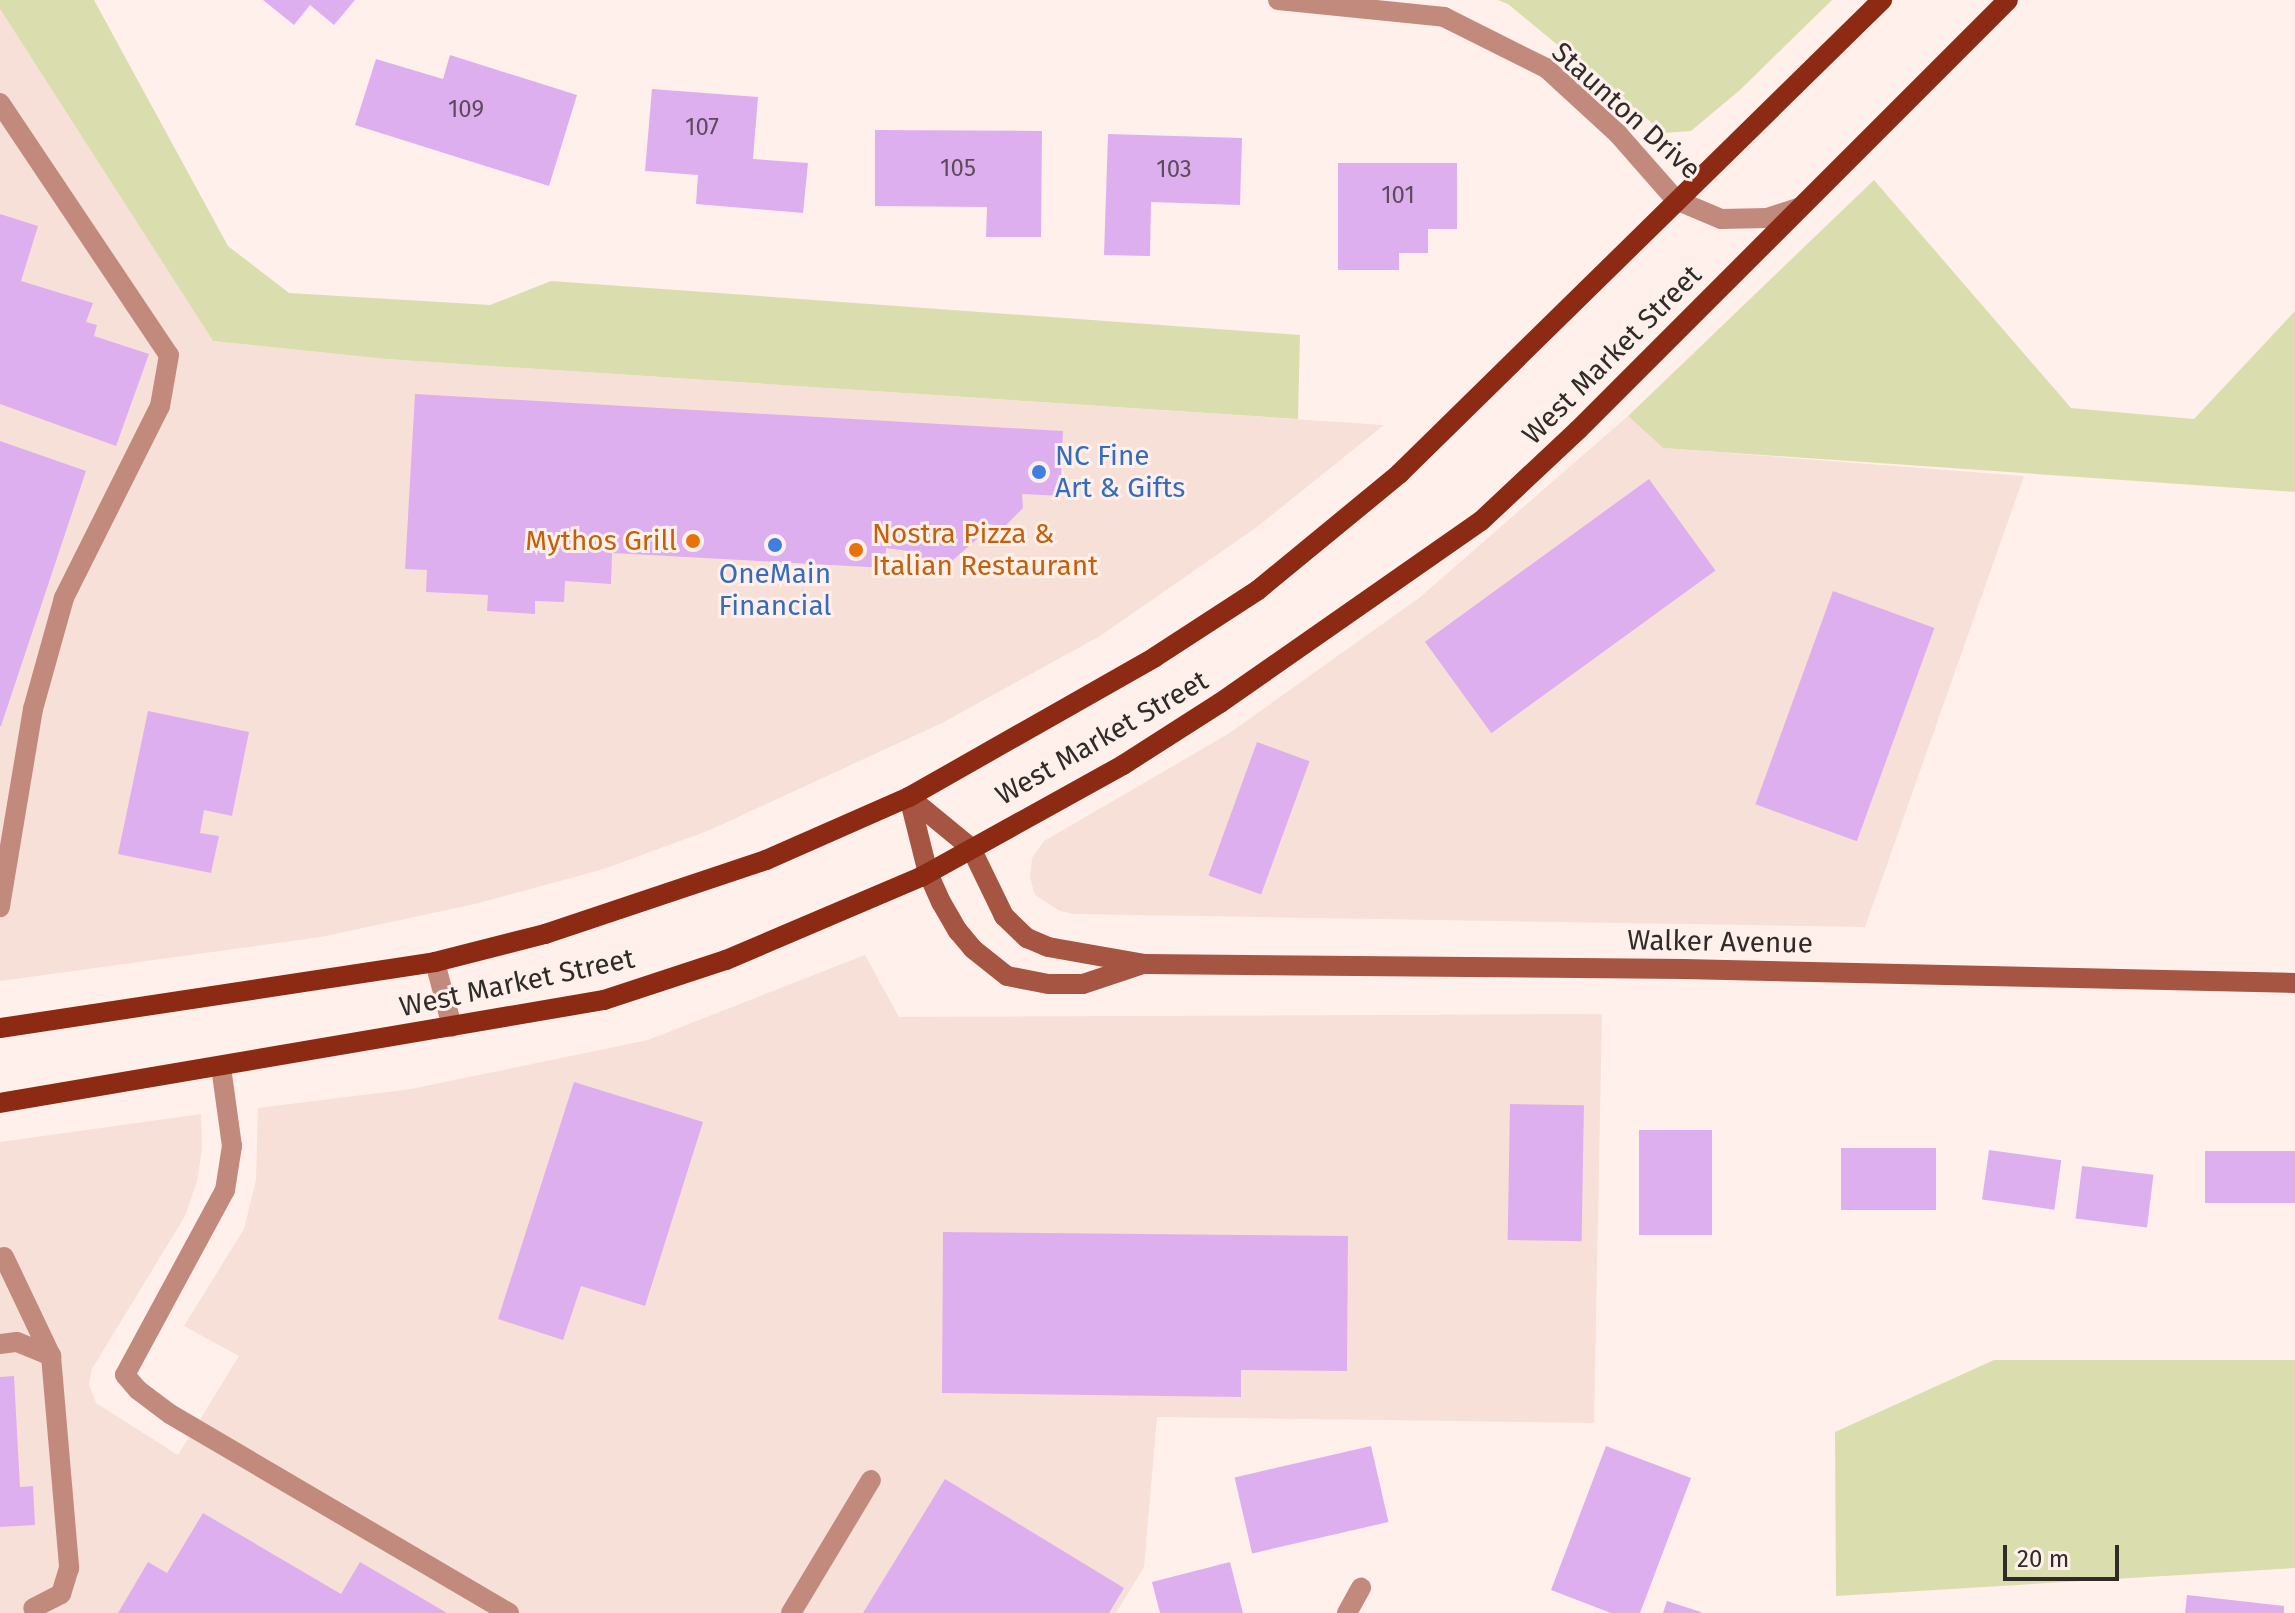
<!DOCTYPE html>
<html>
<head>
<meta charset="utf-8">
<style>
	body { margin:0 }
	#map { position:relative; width:2295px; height:1613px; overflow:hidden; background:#fff0eb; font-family:"Fira Sans",sans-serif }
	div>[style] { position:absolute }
	.built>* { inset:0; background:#f7e0d8 }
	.green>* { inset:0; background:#dadeaf }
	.building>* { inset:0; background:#deafef; transform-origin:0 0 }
	.lane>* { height:20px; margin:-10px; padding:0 10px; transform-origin:10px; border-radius:10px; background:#c28a7c }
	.street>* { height:20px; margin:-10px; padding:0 10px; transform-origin:10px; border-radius:10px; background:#c28a7c }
	.secondary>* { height:20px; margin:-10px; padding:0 10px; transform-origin:10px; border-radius:10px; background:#a55542 }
	.primary>* { height:20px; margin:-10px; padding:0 10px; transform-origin:10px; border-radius:10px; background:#8d2a14 }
	.dots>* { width:22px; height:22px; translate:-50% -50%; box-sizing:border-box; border:4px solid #fff0eb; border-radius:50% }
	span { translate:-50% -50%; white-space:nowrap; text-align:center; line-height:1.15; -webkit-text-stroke:6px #fff0eb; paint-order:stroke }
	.number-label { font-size:24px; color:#5c4c5a }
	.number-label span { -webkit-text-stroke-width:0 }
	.street-label { font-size:28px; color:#302b29 }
	.shop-label { font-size:28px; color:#366cbe }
	.left { translate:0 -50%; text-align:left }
	.food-label { font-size:28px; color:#c56008 }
	.right { translate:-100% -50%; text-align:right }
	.scale { position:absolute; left:2003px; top:1545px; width:116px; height:36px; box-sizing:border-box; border:4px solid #302b29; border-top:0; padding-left:10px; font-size:24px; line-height:28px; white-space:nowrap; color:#302b29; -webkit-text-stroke:6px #fff0eb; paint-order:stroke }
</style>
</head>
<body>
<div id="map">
	<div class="built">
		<div style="clip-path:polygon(0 9px,213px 341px,386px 359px,1384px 425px,1257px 527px,1100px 636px,942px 723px,710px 830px,604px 869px,475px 904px,321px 937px,0 981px)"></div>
		<div style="clip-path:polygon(1628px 416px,1663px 448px,2024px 476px,1865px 927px,1074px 914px,1060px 911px,1035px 895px,1030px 878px,1032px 858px,1044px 841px,1228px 734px,1419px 598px)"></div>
		<div style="clip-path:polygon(865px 955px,899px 1017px,1602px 1014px,1594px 1423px,1157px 1417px,1144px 1567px,1116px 1613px,0 1613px,0 1142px,201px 1114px,202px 1148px,197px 1182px,185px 1216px,92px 1369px,89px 1384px,96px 1403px,178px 1455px,239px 1356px,184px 1326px,244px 1229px,256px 1180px,258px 1108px,411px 1089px,648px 1040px)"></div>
	</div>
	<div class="green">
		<div style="clip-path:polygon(0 0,94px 0,228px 246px,289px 293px,490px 305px,551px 281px,1300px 335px,1298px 419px,386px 359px,213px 341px,0 9px)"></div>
		<div style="clip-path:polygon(1498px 0,1832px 0,1740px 90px,1691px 131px,1664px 133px,1508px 4px)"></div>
		<div style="clip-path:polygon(1874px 180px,2071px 408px,2194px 419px,2295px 311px,2295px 492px,1663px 448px,1628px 416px)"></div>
		<div style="clip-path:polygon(1994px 1360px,2295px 1360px,2295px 1568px,1836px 1596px,1835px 1432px)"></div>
	</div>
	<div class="building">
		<div style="clip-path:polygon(263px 0,355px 0,334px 25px,310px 5px,294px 25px)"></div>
		<div style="clip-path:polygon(450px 55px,577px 95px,549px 186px,355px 125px,376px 59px,443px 79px)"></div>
		<div style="clip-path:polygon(652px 89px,758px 97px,753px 159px,808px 163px,803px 213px,696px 204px,698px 175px,645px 171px)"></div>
		<div style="clip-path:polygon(875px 130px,1042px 131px,1041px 237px,986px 237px,987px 207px,875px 206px)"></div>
		<div style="clip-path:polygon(1108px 134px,1242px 138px,1240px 205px,1151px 202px,1150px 256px,1104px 255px)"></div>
		<div style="clip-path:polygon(1338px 163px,1457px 163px,1457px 229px,1428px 229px,1428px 253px,1399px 253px,1399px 270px,1338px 270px)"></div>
		<div style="clip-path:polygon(0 214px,38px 226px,21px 281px,93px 303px,86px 322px,97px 325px,94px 336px,149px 354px,116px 446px,0 404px)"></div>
		<div style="clip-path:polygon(415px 394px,1063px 431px,1060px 496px,1022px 494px,1023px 508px,1005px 526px,978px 523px,977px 539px,936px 575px,916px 552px,886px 548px,886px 568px,612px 553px,611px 584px,565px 581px,564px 602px,535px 601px,535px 614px,487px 611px,488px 595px,426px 592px,427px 570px,405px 569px)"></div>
		<div style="clip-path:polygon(0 441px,86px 471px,1px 726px,0 726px)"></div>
		<div style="left:1649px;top:479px;width:113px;height:277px;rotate:54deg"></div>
		<div style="left:1833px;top:591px;width:108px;height:227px;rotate:20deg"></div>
		<div style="clip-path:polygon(148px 711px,249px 732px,232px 816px,204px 810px,200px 833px,219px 836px,211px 873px,118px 854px)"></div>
		<div style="left:1257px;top:742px;width:56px;height:142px;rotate:20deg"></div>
		<div style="clip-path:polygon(574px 1082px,703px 1122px,645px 1306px,581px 1286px,563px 1340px,498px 1319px)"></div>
		<div style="left:1510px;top:1104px;width:74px;height:136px;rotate:1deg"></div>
		<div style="left:1639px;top:1130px;width:73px;height:105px"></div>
		<div style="left:1841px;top:1148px;width:95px;height:62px"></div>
		<div style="left:1989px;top:1150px;width:73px;height:50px;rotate:8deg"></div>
		<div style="left:2205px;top:1151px;width:90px;height:52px"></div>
		<div style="left:2082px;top:1166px;width:72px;height:53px;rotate:7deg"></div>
		<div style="clip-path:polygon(943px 1232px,1348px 1236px,1347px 1371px,1241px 1370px,1241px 1397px,942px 1393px)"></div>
		<div style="clip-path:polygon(14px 1376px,20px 1487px,33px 1486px,35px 1525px,0 1527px,0 1377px)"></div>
		<div style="left:1371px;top:1446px;width:78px;height:140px;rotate:77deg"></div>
		<div style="clip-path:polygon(1606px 1446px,1691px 1478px,1640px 1613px,1611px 1613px,1551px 1590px)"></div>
		<div style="clip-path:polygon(945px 1479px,1124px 1588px,1109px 1613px,863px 1613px)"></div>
		<div style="clip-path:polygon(203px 1513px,341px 1594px,360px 1562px,447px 1613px,118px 1613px,148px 1562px,167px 1573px)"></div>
		<div style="clip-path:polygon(1230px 1562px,1243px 1613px,1160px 1613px,1152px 1582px)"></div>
		<div style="clip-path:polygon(2187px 1595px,2284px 1606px,2284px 1613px,2185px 1613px)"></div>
		<div style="clip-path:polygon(1667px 1601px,1701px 1612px,1701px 1613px,1663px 1613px)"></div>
	</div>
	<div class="lane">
		<div style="left:0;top:103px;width:303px;rotate:56.2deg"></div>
		<div style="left:169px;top:355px;width:52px;rotate:100deg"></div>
		<div style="left:160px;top:406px;width:215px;rotate:116.6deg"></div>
		<div style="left:64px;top:598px;width:115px;rotate:105.6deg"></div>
		<div style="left:33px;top:709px;width:201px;rotate:99.5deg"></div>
		<div style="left:435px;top:962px;width:67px;rotate:75.3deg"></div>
		<div style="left:221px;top:1067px;width:80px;rotate:82.1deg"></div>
		<div style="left:232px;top:1146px;width:45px;rotate:99deg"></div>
		<div style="left:225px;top:1190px;width:210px;rotate:118.4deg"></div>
		<div style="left:125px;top:1375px;width:20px;rotate:49deg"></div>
		<div style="left:138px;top:1390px;width:40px;rotate:37deg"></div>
		<div style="left:170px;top:1414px;width:393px;rotate:30.4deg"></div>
		<div style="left:4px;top:1257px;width:110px;rotate:64.6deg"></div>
		<div style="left:0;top:1344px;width:17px;rotate:-7deg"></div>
		<div style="left:17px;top:1342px;width:37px;rotate:22deg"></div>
		<div style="left:51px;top:1356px;width:213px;rotate:85.1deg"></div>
		<div style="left:69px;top:1568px;width:27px;rotate:107deg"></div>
		<div style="left:61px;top:1594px;width:31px;rotate:153deg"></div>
		<div style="left:791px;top:1613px;width:155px;rotate:-59deg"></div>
		<div style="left:1347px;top:1613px;width:29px;rotate:-61deg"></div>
	</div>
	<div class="street">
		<div style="left:1278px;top:0;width:167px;rotate:5.8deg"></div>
		<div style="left:1444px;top:17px;width:114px;rotate:26.6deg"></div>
		<div style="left:1546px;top:68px;width:98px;rotate:42.5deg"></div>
		<div style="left:1618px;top:134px;width:88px;rotate:48.7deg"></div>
		<div style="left:1676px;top:200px;width:49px;rotate:22.9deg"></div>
		<div style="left:1721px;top:219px;width:46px;rotate:-1.2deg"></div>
		<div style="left:1767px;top:218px;width:33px;rotate:-18deg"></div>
	</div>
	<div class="secondary">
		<div style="left:909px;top:797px;width:80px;rotate:39.4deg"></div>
		<div style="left:971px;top:848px;width:76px;rotate:64.1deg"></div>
		<div style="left:1004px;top:916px;width:32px;rotate:44deg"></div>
		<div style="left:1027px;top:938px;width:23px;rotate:23deg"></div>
		<div style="left:1048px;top:947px;width:97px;rotate:10deg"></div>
		<div style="left:1144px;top:964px;width:540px;rotate:0.53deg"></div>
		<div style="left:1684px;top:969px;width:611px;rotate:1.31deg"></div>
		<div style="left:909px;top:797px;width:78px;rotate:76deg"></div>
		<div style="left:928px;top:873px;width:32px;rotate:66deg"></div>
		<div style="left:941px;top:902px;width:34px;rotate:60deg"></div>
		<div style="left:958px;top:931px;width:23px;rotate:50deg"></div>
		<div style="left:973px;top:949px;width:43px;rotate:38.5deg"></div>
		<div style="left:1007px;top:976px;width:42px;rotate:11deg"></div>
		<div style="left:1048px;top:984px;width:35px"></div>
		<div style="left:1083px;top:984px;width:60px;rotate:-18.4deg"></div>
	</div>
	<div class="primary">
		<div style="left:0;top:1028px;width:440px;rotate:-8.6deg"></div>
		<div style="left:435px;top:962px;width:114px;rotate:-14.3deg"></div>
		<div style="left:545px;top:934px;width:233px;rotate:-18.5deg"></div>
		<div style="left:766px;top:860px;width:156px;rotate:-23.8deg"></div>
		<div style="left:909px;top:797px;width:283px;rotate:-29.6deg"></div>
		<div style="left:1155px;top:657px;width:123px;rotate:-33deg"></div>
		<div style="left:1258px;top:590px;width:183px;rotate:-39.4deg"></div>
		<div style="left:1399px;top:474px;width:677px;rotate:-44.46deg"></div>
		<div style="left:0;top:1103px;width:613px;rotate:-9.68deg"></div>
		<div style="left:604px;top:1000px;width:128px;rotate:-18.2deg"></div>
		<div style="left:726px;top:960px;width:212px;rotate:-23.1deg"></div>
		<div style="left:921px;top:877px;width:231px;rotate:-29deg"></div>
		<div style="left:1123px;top:765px;width:115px;rotate:-32.6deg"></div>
		<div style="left:1220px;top:703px;width:318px;rotate:-34.9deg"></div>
		<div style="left:1481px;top:521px;width:133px;rotate:-43.2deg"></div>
		<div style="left:1578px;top:430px;width:608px;rotate:-45deg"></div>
	</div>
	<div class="dots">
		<div style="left:1039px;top:472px;background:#3f7fe0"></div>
		<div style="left:693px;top:541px;background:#e8710a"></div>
		<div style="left:775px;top:545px;background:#3f7fe0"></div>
		<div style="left:856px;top:550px;background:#e8710a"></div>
	</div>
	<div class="number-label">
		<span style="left:466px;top:110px">109</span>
		<span style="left:702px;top:128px">107</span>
		<span style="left:958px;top:169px">105</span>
		<span style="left:1174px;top:170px">103</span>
		<span style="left:1398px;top:196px">101</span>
	</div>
	<div class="street-label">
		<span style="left:1626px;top:111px;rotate:42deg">Staunton Drive</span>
		<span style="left:1612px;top:355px;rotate:-45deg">West Market Street</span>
		<span style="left:1102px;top:738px;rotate:-30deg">West Market Street</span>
		<span style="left:1720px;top:942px;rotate:1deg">Walker Avenue</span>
		<span style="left:517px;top:983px;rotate:-12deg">West Market Street</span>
	</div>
	<div class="shop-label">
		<span class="left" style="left:1055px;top:472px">NC Fine<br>Art &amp; Gifts</span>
		<span style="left:775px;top:590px">OneMain<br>Financial</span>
	</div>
	<div class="food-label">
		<span class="left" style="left:872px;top:550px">Nostra Pizza &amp;<br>Italian Restaurant</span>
		<span class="right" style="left:677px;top:541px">Mythos Grill</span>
	</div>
	<div class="scale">20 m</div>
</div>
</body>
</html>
